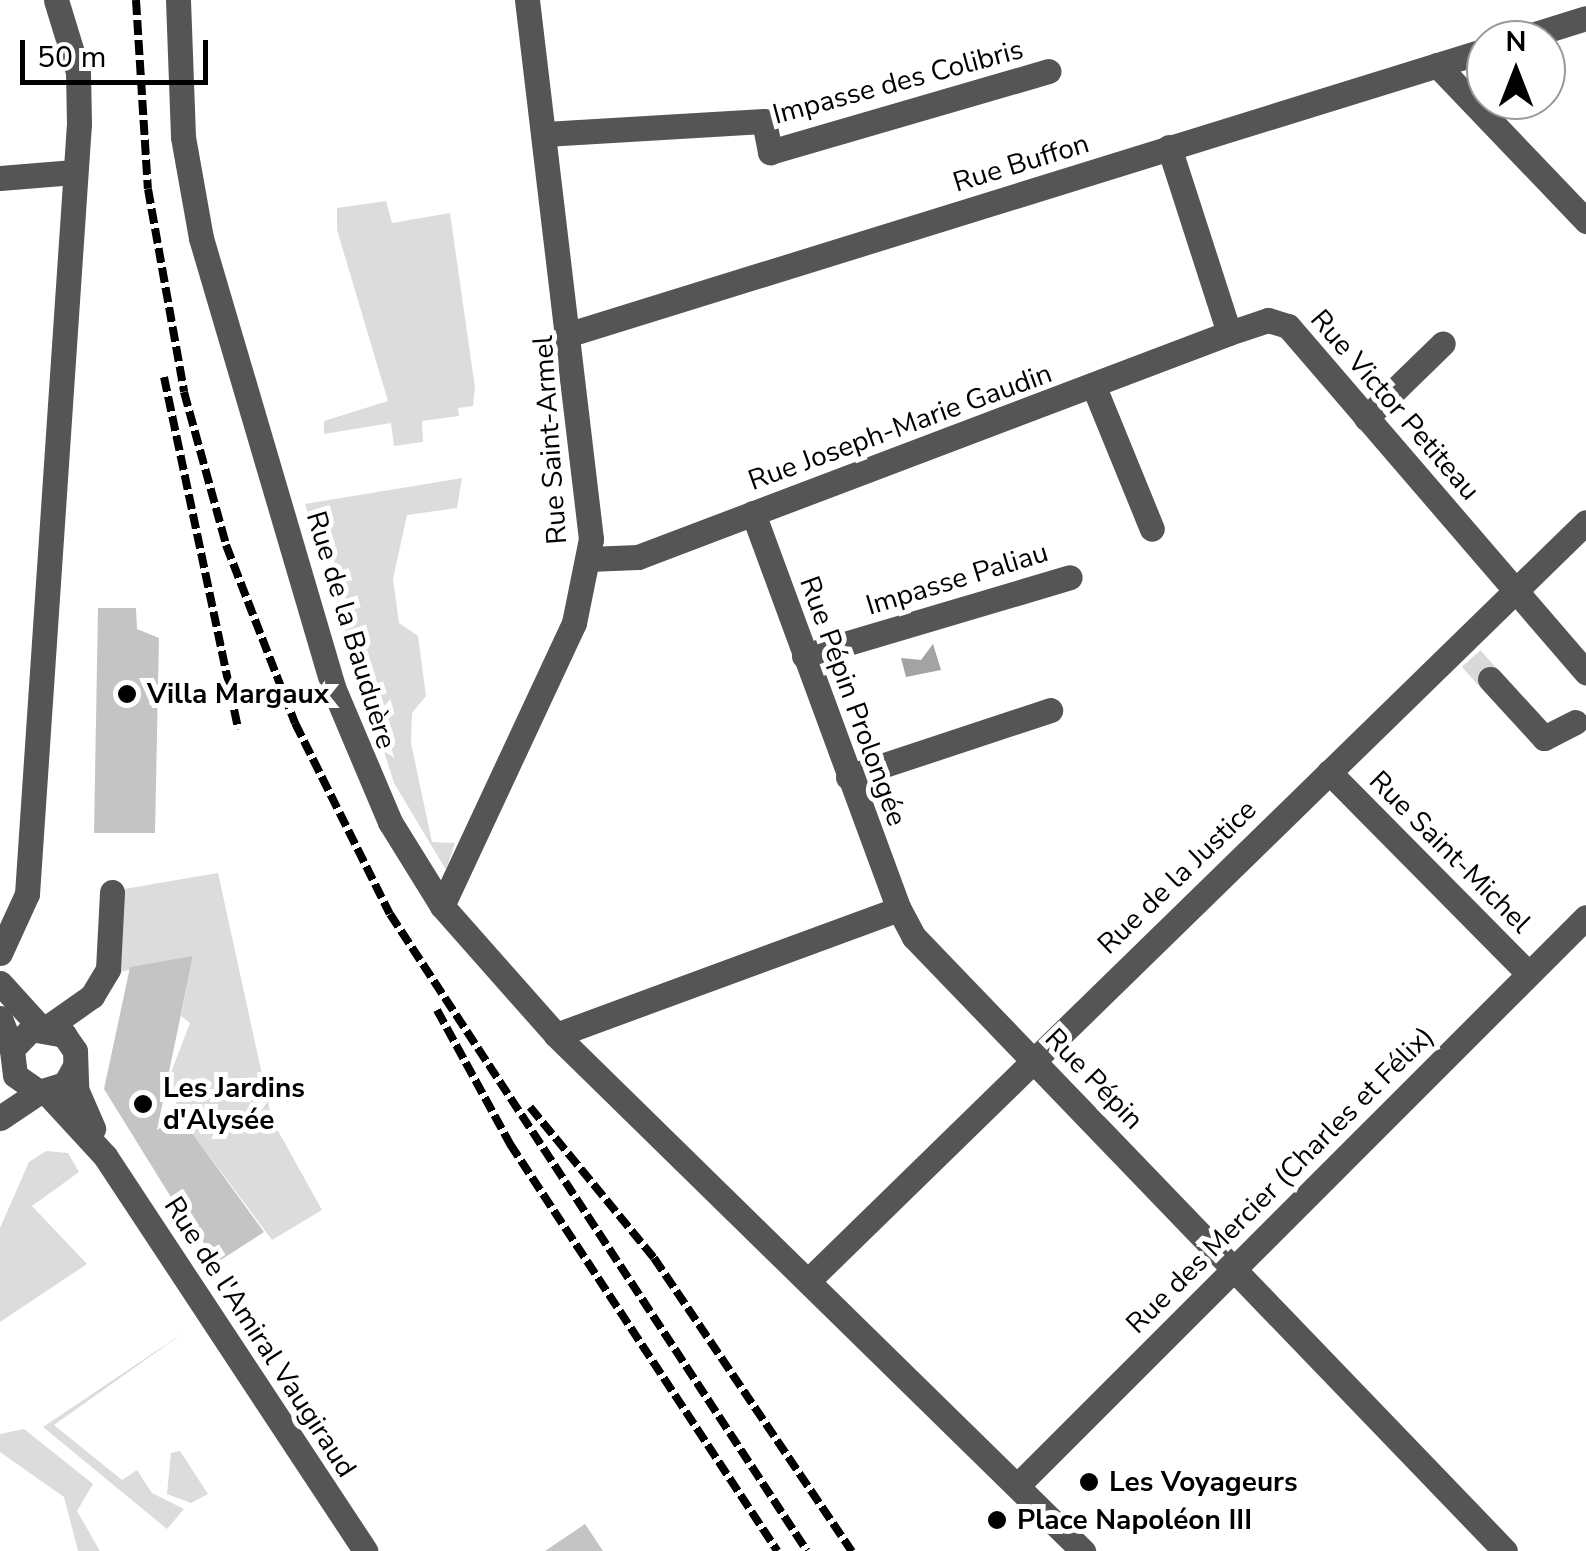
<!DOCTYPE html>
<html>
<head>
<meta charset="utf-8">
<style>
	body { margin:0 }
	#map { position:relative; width:1586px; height:1551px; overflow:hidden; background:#fff; font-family:"Nunito Sans",sans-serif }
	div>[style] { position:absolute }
	.green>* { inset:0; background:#dcdcdc }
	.water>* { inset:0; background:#a3a3a3 }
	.building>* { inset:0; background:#c4c4c4 }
	.minor-tunnel>* { height:25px; margin-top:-12.5px; transform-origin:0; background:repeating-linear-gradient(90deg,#d9d9d9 0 25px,transparent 0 37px) }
	.minor>* { height:25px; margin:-12.5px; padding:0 12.5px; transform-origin:12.5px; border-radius:12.5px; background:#555 }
	.rail>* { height:8px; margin-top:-4px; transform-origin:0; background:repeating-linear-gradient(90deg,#000 0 15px,transparent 0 20px) }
	.dots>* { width:28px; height:28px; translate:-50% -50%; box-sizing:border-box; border:5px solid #fff; border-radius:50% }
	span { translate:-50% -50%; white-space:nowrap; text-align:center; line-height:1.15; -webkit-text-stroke:10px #fff; paint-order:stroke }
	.street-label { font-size:28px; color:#000 }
	.poi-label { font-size:28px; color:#000; font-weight:700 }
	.left { translate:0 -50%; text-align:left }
	.north { position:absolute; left:1466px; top:20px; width:100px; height:100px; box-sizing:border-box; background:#fff; border:2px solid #999; border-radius:50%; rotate:0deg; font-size:28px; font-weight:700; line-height:40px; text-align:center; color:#000 }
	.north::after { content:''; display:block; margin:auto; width:35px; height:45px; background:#000; clip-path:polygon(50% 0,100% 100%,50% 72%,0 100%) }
	.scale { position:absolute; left:20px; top:40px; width:188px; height:45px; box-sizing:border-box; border:5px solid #000; border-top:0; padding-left:12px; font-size:30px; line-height:35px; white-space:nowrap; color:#000; -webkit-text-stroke:8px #fff; paint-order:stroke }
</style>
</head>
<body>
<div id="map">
	<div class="green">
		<div style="clip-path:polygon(386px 201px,392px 223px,450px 213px,475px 388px,473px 406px,458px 408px,459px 416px,422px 421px,423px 442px,394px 446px,391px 423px,324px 434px,324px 421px,388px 401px,337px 230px,337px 208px)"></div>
		<div style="clip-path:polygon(462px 478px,457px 508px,407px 515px,393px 579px,399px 623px,418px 636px,426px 696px,412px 713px,411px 743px,432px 842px,455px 843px,446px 870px,394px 783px,305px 504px)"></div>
		<div style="clip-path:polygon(218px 873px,272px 1120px,322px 1210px,272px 1240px,186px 1125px,167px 1083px,190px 1023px,181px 1016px,193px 956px,120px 972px,124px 889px)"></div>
		<div style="clip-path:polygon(46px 1151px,68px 1153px,79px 1172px,32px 1206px,87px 1264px,0 1322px,0 1228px,29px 1162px)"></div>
		<div style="clip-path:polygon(186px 1331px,54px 1425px,122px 1480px,137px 1470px,152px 1493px,184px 1509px,167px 1529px,43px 1427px)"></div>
		<div style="clip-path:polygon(24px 1429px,93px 1484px,77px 1511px,100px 1551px,78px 1551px,64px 1497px,0 1452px,0 1434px)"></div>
		<div style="clip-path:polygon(180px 1451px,208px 1494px,191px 1503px,167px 1494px,171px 1453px)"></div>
	</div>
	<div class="water">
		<div style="clip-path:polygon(933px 644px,941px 670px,906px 677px,901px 658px,921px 660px)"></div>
	</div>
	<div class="building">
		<div style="clip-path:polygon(98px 608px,136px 608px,137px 629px,159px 638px,155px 833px,94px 833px)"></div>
		<div style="clip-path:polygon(193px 956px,157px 1130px,179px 1115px,264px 1232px,213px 1265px,104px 1089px,130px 967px)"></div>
		<div style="clip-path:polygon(585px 1524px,603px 1551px,545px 1551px)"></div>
	</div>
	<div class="minor-tunnel">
		<div style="left:1471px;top:658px;width:28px;rotate:48deg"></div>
	</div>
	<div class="minor">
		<div style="left:178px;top:0;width:137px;rotate:87.9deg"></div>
		<div style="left:183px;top:137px;width:103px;rotate:79.9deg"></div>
		<div style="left:201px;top:238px;width:468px;rotate:73.6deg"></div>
		<div style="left:333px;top:687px;width:147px;rotate:67.1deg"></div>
		<div style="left:390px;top:822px;width:99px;rotate:58.2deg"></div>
		<div style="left:442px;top:906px;width:172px;rotate:48.5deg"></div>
		<div style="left:556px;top:1035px;width:738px;rotate:44.4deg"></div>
		<div style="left:1516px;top:40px;width:73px;rotate:-17.4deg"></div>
		<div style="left:1437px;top:65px;width:216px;rotate:46.3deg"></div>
		<div style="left:545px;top:134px;width:219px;rotate:-3.4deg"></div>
		<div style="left:764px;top:121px;width:32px;rotate:79deg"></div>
		<div style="left:770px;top:152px;width:290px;rotate:-16.2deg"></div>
		<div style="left:1169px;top:147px;width:195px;rotate:72.1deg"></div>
		<div style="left:1229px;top:333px;width:41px;rotate:-18.4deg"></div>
		<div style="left:1268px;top:320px;width:21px;rotate:17deg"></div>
		<div style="left:1288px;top:326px;width:457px;rotate:49.3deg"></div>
		<div style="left:0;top:178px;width:74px;rotate:-4.6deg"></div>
		<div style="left:573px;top:333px;width:956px;rotate:-17.22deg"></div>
		<div style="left:1094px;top:387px;width:153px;rotate:67.8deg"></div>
		<div style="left:1366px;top:418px;width:107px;rotate:-44.2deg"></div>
		<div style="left:753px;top:513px;width:422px;rotate:69.8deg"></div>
		<div style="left:588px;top:559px;width:50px;rotate:-2.3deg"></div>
		<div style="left:638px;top:557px;width:632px;rotate:-20.76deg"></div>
		<div style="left:804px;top:656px;width:277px;rotate:-16.5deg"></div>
		<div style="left:1490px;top:679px;width:80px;rotate:47.5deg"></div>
		<div style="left:1544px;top:738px;width:35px;rotate:-27deg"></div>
		<div style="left:1329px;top:772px;width:284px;rotate:45.3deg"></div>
		<div style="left:848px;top:777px;width:213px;rotate:-18.3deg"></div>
		<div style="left:442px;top:906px;width:312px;rotate:-65deg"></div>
		<div style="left:574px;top:623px;width:86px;rotate:-78.6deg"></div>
		<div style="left:591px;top:539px;width:543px;rotate:-96.77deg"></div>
		<div style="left:0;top:953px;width:65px;rotate:-65.4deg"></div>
		<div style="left:27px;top:894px;width:772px;rotate:-86.14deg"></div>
		<div style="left:79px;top:124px;width:52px;rotate:-91.1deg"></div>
		<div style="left:78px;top:72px;width:75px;rotate:-107deg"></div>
		<div style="left:0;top:983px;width:59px;rotate:47.7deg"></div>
		<div style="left:0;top:1018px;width:33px;rotate:69deg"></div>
		<div style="left:48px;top:1027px;width:54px;rotate:-35.2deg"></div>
		<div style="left:92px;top:996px;width:31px;rotate:-59deg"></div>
		<div style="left:108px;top:969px;width:77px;rotate:-87deg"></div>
		<div style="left:556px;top:1035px;width:365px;rotate:-20.2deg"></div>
		<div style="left:899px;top:909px;width:32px;rotate:62deg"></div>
		<div style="left:914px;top:937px;width:852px;rotate:46.09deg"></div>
		<div style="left:75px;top:1066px;width:21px;rotate:119deg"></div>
		<div style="left:65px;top:1084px;width:27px;rotate:163deg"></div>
		<div style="left:39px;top:1092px;width:29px;rotate:-145deg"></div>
		<div style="left:15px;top:1075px;width:26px;rotate:-97deg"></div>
		<div style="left:12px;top:1049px;width:28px;rotate:-46deg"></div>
		<div style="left:31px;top:1029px;width:34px;rotate:10deg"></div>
		<div style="left:64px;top:1035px;width:19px;rotate:55deg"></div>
		<div style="left:75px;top:1051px;width:38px;rotate:88deg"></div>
		<div style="left:76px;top:1089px;width:43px;rotate:66.4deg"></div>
		<div style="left:46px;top:1092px;width:87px;rotate:47.3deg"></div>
		<div style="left:105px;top:1156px;width:473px;rotate:56.6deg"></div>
		<div style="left:0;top:1118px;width:47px;rotate:-33.7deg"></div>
		<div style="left:812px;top:1277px;width:1081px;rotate:-44.29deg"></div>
		<div style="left:1018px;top:1485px;width:803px;rotate:-45deg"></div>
	</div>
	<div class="rail">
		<div style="left:136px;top:0;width:189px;rotate:86.4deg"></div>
		<div style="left:148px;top:189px;width:206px;rotate:79.9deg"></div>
		<div style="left:184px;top:392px;width:159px;rotate:74.6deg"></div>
		<div style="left:226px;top:545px;width:191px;rotate:68.8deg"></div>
		<div style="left:295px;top:723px;width:213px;rotate:63.6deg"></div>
		<div style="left:390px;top:914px;width:761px;rotate:56.79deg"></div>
		<div style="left:164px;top:377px;width:360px;rotate:78.1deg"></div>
		<div style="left:437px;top:1010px;width:153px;rotate:61.4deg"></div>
		<div style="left:510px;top:1144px;width:487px;rotate:56.7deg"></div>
		<div style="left:530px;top:1107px;width:195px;rotate:50.6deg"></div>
		<div style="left:654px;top:1258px;width:354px;rotate:56deg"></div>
	</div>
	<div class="dots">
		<div style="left:127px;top:694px;background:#000"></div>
		<div style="left:143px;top:1104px;background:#000"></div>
		<div style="left:1089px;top:1482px;background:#000"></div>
		<div style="left:997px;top:1520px;background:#000"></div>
	</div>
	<div class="street-label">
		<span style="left:898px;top:82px;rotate:-15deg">Impasse des Colibris</span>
		<span style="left:1021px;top:163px;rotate:-17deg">Rue Buffon</span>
		<span style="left:1395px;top:405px;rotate:49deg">Rue Victor Petiteau</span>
		<span style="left:900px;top:427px;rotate:-20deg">Rue Joseph-Marie Gaudin</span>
		<span style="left:550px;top:440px;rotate:-94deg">Rue Saint-Armel</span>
		<span style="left:957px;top:579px;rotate:-17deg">Impasse Paliau</span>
		<span style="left:351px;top:630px;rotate:73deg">Rue de la Bauduère</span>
		<span style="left:853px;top:701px;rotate:70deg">Rue Pépin Prolongée</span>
		<span style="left:1450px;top:852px;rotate:45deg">Rue Saint-Michel</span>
		<span style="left:1177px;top:877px;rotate:-44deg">Rue de la Justice</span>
		<span style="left:1094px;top:1079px;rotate:46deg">Rue Pépin</span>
		<span style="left:1280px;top:1180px;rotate:-45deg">Rue des Mercier (Charles et Félix)</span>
		<span style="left:260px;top:1337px;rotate:57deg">Rue de l'Amiral Vaugiraud</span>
	</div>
	<div class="poi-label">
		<span class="left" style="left:147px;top:694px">Villa Margaux</span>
		<span class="left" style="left:163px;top:1104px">Les Jardins<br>d'Alysée</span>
		<span class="left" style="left:1109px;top:1482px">Les Voyageurs</span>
		<span class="left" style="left:1017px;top:1520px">Place Napoléon III</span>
	</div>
	<div class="north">N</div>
	<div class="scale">50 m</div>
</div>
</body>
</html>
